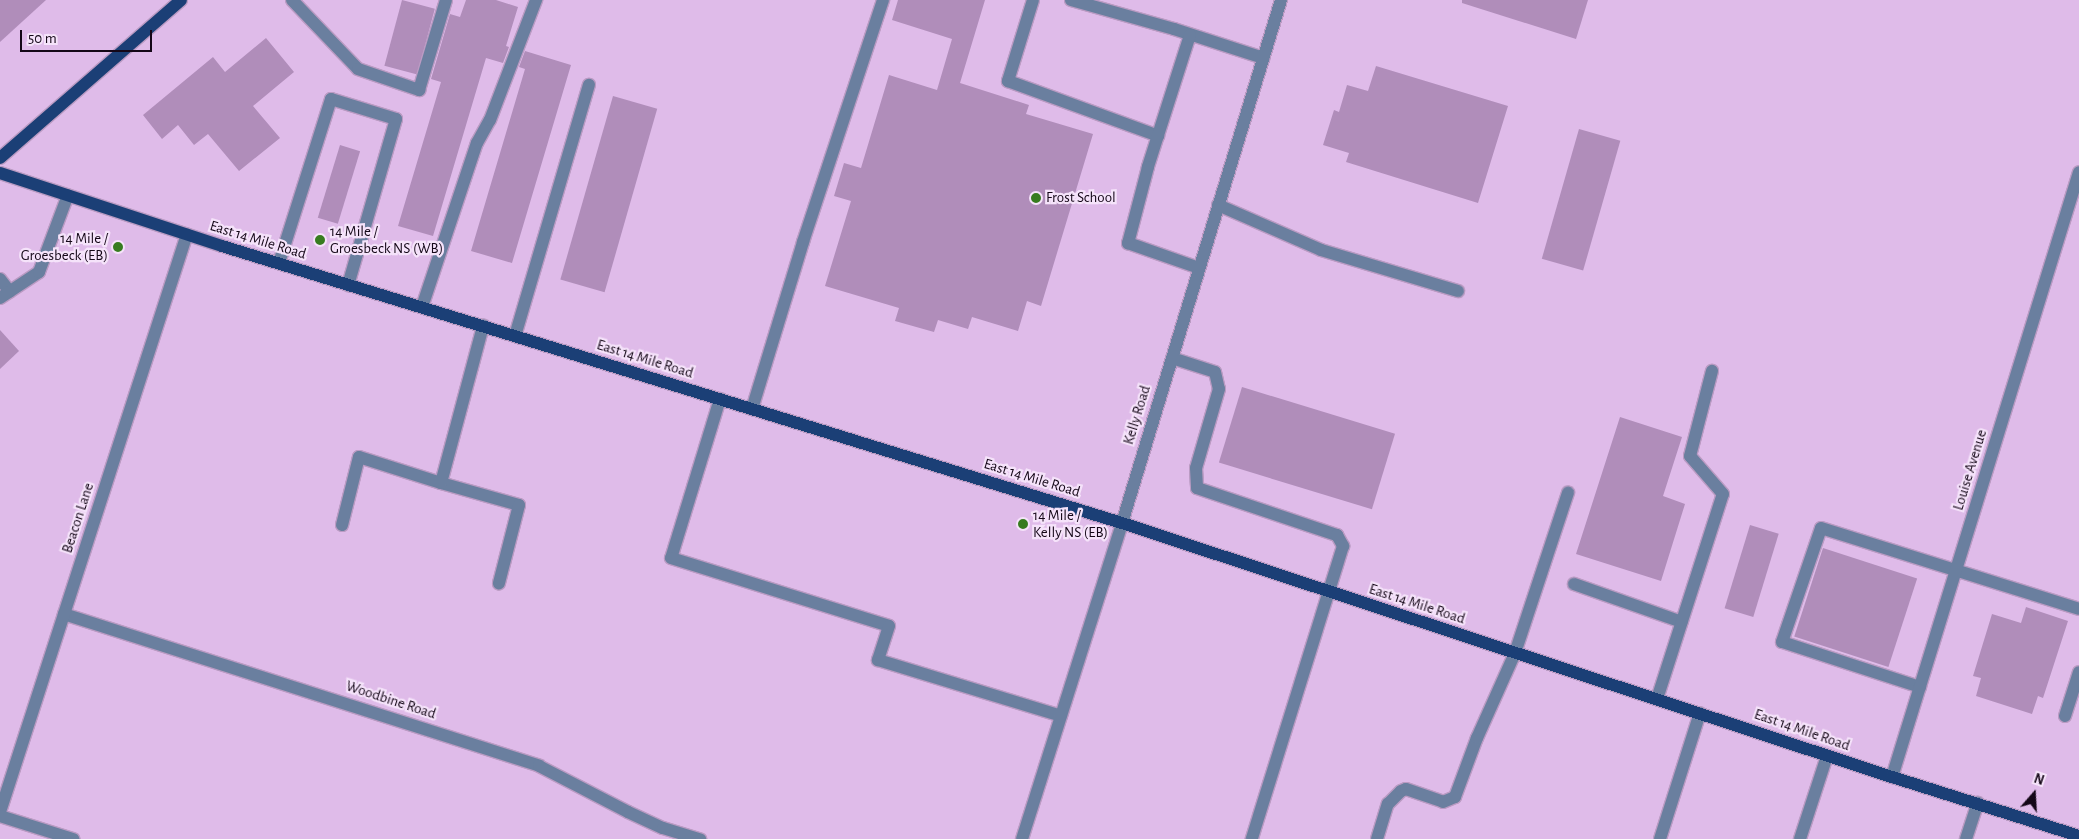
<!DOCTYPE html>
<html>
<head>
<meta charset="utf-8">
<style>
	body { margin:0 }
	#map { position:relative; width:2079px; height:839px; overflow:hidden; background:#dfbbe9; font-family:"Alegreya Sans",sans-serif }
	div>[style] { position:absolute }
	.building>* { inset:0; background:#b08dba; transform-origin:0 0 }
	.roads { filter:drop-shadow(1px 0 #ba9bc3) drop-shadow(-1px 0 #ba9bc3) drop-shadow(0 1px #ba9bc3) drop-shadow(0 -1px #ba9bc3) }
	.minor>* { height:12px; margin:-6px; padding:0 6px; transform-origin:6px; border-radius:6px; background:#6a7f9f }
	.major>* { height:12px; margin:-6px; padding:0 6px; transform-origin:6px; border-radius:6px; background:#1b3f76 }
	.dots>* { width:14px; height:14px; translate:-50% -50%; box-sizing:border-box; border:2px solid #f5e3fa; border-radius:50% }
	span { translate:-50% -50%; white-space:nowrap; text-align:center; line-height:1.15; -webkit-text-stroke:4.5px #f5e3fa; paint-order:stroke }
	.poi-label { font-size:15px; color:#140717 }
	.left { translate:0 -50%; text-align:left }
	.right { translate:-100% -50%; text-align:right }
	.street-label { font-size:15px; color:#140717 }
	.north { position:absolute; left:2009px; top:769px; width:50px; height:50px; -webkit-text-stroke:4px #f5e3fa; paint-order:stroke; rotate:19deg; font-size:14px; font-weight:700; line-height:20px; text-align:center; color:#140717 }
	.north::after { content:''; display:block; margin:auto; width:18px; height:22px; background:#140717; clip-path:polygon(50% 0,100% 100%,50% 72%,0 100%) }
	.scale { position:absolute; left:20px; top:30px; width:132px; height:22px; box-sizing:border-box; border:2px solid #140717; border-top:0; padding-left:6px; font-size:15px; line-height:18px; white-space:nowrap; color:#140717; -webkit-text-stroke:4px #f5e3fa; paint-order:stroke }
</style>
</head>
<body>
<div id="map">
	<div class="building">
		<div style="clip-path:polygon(0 0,46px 0,0 42px)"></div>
		<div style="left:402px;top:0;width:34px;height:68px;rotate:15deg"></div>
		<div style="clip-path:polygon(466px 0,496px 0,518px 7px,506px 46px,509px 47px,503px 63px,486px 58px,433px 236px,398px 226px,441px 82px,431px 79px,450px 14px,460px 17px)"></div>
		<div style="clip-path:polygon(898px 0,985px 0,960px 83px,1029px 105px,1026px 114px,1093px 134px,1041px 306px,1027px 301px,1018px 331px,972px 317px,968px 329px,938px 320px,934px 332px,895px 321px,899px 308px,825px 286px,851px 201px,834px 196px,844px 163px,861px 168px,889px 75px,937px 90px,952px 39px,892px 20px)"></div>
		<div style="clip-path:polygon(1462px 0,1588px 0,1576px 39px,1462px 3px)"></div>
		<div style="clip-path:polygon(266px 38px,294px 72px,253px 106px,280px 138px,239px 171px,208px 134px,194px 145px,178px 125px,162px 139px,143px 115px,213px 57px,225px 72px)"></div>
		<div style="clip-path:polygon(525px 51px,571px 65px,512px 263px,471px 251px,525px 69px,519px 67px)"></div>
		<div style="clip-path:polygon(1376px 66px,1508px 106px,1478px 203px,1346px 162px,1349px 153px,1323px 145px,1334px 110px,1339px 112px,1347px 85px,1368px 91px)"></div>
		<div style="left:613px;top:96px;width:46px;height:191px;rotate:16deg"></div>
		<div style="left:1579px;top:129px;width:43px;height:135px;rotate:16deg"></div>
		<div style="left:340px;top:145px;width:21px;height:76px;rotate:17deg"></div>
		<div style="clip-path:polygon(0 330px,19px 351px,0 369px)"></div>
		<div style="left:1242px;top:387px;width:160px;height:79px;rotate:17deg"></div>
		<div style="clip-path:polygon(1620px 417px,1682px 437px,1663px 496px,1685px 504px,1661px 581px,1576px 554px)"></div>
		<div style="left:1750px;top:525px;width:30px;height:87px;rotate:17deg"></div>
		<div style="left:1823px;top:548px;width:99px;height:93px;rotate:18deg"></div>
		<div style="clip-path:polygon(2026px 607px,2068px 621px,2043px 698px,2038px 696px,2032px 714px,1976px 696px,1981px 678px,1973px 676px,1992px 614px,2021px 623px)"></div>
	</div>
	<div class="roads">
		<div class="minor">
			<div style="left:292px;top:0;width:95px;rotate:46.3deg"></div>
			<div style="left:358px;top:69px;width:65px;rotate:19deg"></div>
			<div style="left:419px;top:90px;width:94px;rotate:-73.3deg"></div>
			<div style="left:1033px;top:0;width:85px;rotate:107.2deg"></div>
			<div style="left:1008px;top:81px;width:160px;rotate:20.1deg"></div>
			<div style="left:1071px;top:0;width:107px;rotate:15.7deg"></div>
			<div style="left:1174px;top:29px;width:94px;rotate:18deg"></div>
			<div style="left:1190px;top:35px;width:139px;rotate:107.7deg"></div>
			<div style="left:1148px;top:167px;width:79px;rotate:104.7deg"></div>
			<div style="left:1128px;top:243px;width:75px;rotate:19.4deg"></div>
			<div style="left:1218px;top:205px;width:112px;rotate:23.6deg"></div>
			<div style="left:1321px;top:250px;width:143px;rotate:16.7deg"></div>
			<div style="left:279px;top:263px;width:172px;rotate:-72.4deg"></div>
			<div style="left:331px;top:99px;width:68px;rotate:17.1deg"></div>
			<div style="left:396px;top:119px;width:173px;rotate:106.1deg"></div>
			<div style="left:0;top:279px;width:16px;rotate:52deg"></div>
			<div style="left:0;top:298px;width:47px;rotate:-33.7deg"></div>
			<div style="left:39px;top:272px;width:82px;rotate:-69.4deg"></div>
			<div style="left:422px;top:307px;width:173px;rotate:-71.5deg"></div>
			<div style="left:477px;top:143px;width:26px;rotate:-61deg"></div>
			<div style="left:490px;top:120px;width:129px;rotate:-69deg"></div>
			<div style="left:515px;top:336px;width:262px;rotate:-73.6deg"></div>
			<div style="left:1172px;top:358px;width:45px;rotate:18deg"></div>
			<div style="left:1215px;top:372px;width:17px;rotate:77deg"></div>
			<div style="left:1219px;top:389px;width:82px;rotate:106.2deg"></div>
			<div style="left:1196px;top:468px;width:20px;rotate:87deg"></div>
			<div style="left:1197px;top:488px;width:148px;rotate:18.6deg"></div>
			<div style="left:1337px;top:535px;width:13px;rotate:61deg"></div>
			<div style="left:1343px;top:546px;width:307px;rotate:107.3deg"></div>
			<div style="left:720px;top:399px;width:166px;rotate:107.1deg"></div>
			<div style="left:671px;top:558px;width:228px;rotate:17.3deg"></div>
			<div style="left:889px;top:626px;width:36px;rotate:108deg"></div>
			<div style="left:878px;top:660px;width:191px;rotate:17deg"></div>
			<div style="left:752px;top:409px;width:175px;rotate:-73deg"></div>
			<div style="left:803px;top:242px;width:255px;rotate:-71.7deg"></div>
			<div style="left:441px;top:483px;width:81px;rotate:15.8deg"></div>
			<div style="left:519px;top:505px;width:81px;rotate:104.4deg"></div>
			<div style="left:342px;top:525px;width:70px;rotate:-76deg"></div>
			<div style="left:359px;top:457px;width:86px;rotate:17.6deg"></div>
			<div style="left:441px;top:483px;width:163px;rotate:-75deg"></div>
			<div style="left:1574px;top:584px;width:114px;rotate:19.4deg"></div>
			<div style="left:64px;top:614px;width:499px;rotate:17.7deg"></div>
			<div style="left:539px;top:766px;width:100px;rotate:27.3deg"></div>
			<div style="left:628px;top:812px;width:38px;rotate:25deg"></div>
			<div style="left:663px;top:828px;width:39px;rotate:17deg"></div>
			<div style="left:1920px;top:687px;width:145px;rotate:-161.9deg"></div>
			<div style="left:1782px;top:642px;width:120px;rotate:-71.1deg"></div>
			<div style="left:1821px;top:528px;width:270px;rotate:17.4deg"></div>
			<div style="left:1657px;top:699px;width:215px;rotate:-72.2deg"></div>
			<div style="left:1723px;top:494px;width:50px;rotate:-131deg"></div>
			<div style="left:1690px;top:456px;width:88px;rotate:-75.5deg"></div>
			<div style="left:2065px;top:716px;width:46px;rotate:-72.3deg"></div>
			<div style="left:1892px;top:777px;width:633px;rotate:-72.82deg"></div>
			<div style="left:0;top:812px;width:607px;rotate:-72.07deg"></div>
			<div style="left:0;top:816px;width:77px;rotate:17.5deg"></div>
			<div style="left:1022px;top:839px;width:331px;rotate:-72.4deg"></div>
			<div style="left:1122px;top:523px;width:547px;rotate:-73.09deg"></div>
			<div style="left:1377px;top:839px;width:37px;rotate:-73deg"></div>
			<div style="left:1388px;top:804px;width:18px;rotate:-45deg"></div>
			<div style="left:1401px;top:791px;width:5px;rotate:-22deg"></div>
			<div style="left:1406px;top:789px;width:39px;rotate:19deg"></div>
			<div style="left:1443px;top:802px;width:13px;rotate:-23deg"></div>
			<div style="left:1455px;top:797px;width:63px;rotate:-69.6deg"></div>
			<div style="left:1477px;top:738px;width:93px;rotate:-65.9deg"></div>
			<div style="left:1515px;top:653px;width:169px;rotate:-71.7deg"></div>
			<div style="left:1660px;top:839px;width:132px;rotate:-72.4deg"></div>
			<div style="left:1800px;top:839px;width:87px;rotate:-72deg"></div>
			<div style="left:1966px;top:839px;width:38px;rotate:-72deg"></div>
		</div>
		<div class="major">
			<div style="left:0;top:158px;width:240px;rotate:-41.1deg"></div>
			<div style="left:0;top:173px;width:234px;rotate:18.2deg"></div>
			<div style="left:222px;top:246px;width:942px;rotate:17.11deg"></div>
			<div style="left:1122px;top:523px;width:811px;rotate:18.26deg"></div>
			<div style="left:1892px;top:777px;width:196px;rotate:17.5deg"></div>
		</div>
	</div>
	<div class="dots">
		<div style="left:1036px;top:198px;background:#377c1f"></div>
		<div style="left:320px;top:240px;background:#377c1f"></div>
		<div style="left:118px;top:247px;background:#377c1f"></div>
		<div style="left:1023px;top:524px;background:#377c1f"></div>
	</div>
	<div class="poi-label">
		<span class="left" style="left:1046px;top:198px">Frost School</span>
		<span class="left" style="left:330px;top:240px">14 Mile /<br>Groesbeck NS (WB)</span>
		<span class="right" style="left:108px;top:247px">14 Mile /<br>Groesbeck (EB)</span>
		<span class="left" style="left:1033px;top:524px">14 Mile /<br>Kelly NS (EB)</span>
	</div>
	<div class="street-label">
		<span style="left:258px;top:240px;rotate:17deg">East 14 Mile Road</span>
		<span style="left:645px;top:359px;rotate:17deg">East 14 Mile Road</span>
		<span style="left:1137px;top:415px;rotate:-73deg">Kelly Road</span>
		<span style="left:1970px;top:470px;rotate:-73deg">Louise Avenue</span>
		<span style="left:1032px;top:478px;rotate:17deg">East 14 Mile Road</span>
		<span style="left:78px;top:518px;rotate:-72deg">Beacon Lane</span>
		<span style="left:1417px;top:604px;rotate:18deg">East 14 Mile Road</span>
		<span style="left:391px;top:700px;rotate:18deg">Woodbine Road</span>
		<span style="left:1802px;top:730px;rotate:19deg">East 14 Mile Road</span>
	</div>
	<div class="north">N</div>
	<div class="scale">50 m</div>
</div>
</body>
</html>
